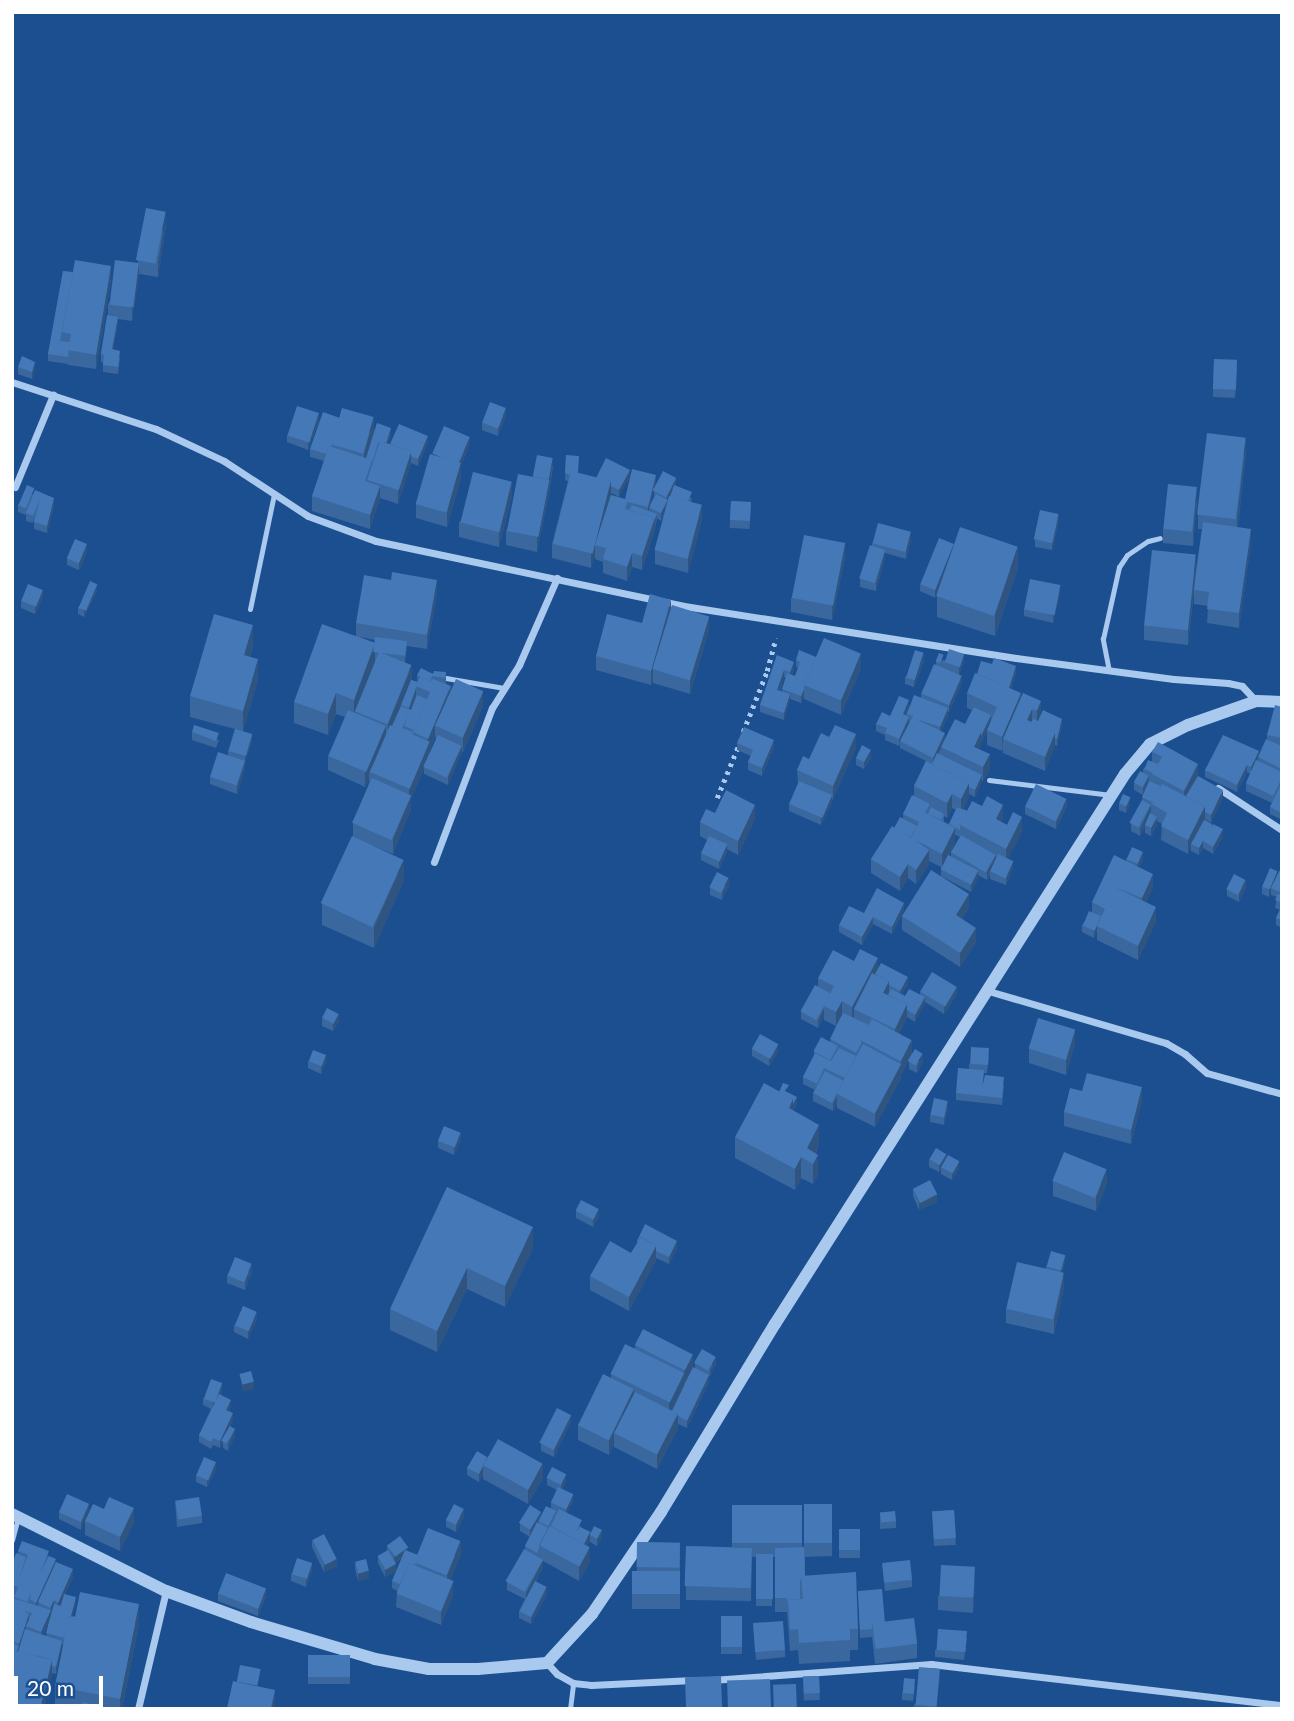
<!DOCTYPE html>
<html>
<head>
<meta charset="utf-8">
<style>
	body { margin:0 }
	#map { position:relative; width:1294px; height:1721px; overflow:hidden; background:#1b4f8f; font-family:Lato,sans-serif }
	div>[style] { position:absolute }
	.path>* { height:4.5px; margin-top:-2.25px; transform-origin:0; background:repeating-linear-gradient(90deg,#a9c9ee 0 3.5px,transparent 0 8.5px) }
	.service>* { height:5px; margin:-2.5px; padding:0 2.5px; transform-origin:2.5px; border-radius:2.5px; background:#a9c9ee }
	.minor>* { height:7px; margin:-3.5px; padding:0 3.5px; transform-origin:3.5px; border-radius:3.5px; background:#a9c9ee }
	.tertiary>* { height:12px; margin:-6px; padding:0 6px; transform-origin:6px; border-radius:6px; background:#a9c9ee }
	.wall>* { inset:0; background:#3a679d; transform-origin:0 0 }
	.shaded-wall>* { inset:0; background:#305480 }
	.building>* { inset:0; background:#4478b7; transform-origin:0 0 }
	span { translate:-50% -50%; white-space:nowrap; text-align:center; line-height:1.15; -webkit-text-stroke:5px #1b4f8f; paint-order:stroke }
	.frame { position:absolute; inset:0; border:14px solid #fff; pointer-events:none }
	.scale { position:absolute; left:14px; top:1676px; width:89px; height:32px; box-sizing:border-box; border:4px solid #fff; border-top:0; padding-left:9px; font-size:21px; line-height:24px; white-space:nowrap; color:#fff; -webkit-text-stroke:5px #1b4f8f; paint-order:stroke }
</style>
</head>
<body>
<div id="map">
	<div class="path">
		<div style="left:743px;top:732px;width:66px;rotate:-68.5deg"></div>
		<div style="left:767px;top:671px;width:34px;rotate:-75deg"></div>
		<div style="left:717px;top:798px;width:58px;rotate:-67.8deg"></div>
	</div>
	<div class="service">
		<div style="left:250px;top:609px;width:117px;rotate:-78.2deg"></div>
		<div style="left:1109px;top:671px;width:33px;rotate:-101deg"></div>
		<div style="left:1103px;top:639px;width:74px;rotate:-77.5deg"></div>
		<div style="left:1119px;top:567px;width:14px;rotate:-56deg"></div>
		<div style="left:1127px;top:555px;width:25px;rotate:-34deg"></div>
		<div style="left:1148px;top:541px;width:12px;rotate:-14deg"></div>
		<div style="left:440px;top:677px;width:65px;rotate:9.8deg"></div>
		<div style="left:989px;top:780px;width:123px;rotate:7deg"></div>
		<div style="left:12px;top:1540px;width:23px;rotate:-75deg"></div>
		<div style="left:570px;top:1709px;width:26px;rotate:-83deg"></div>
	</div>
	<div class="minor">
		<div style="left:12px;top:382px;width:151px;rotate:18.1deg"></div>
		<div style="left:156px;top:429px;width:75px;rotate:25.2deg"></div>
		<div style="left:224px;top:461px;width:100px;rotate:33.2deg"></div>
		<div style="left:308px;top:516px;width:72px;rotate:20.2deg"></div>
		<div style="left:376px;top:541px;width:315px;rotate:11.9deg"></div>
		<div style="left:684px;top:606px;width:336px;rotate:8.9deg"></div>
		<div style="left:1016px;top:658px;width:159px;rotate:7.6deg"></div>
		<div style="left:1174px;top:679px;width:54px;rotate:4.2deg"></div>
		<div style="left:1228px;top:683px;width:14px;rotate:12deg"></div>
		<div style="left:1242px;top:686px;width:21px;rotate:47deg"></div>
		<div style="left:15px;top:487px;width:100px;rotate:-67.6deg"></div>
		<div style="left:1218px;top:788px;width:77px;rotate:33.3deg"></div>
		<div style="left:434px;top:862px;width:165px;rotate:-69.4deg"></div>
		<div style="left:492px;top:708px;width:51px;rotate:-57.9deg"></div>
		<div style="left:519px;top:665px;width:95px;rotate:-66.4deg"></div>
		<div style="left:985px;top:990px;width:189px;rotate:16.3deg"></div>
		<div style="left:1166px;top:1043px;width:22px;rotate:30deg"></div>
		<div style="left:1185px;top:1054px;width:29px;rotate:41deg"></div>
		<div style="left:1207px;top:1073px;width:78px;rotate:15.6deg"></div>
		<div style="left:547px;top:1663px;width:15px;rotate:48deg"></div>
		<div style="left:557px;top:1674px;width:18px;rotate:29deg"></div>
		<div style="left:573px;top:1683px;width:18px;rotate:6deg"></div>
		<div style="left:591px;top:1685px;width:102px;rotate:-2.8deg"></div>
		<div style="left:712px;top:1680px;width:220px;rotate:-4.2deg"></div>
		<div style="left:931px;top:1664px;width:353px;rotate:6.7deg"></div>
		<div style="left:138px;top:1709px;width:121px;rotate:-76.7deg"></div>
	</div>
	<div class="tertiary">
		<div style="left:12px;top:1514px;width:172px;rotate:26.6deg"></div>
		<div style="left:166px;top:1591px;width:90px;rotate:20deg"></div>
		<div style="left:251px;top:1622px;width:129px;rotate:16.6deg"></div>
		<div style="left:375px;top:1659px;width:55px;rotate:10.5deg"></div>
		<div style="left:429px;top:1669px;width:49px"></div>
		<div style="left:478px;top:1669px;width:69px;rotate:-5deg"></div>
		<div style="left:547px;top:1663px;width:67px;rotate:-47.4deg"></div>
		<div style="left:592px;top:1614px;width:123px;rotate:-55.9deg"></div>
		<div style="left:661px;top:1512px;width:220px;rotate:-58.8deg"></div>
		<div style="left:775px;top:1324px;width:652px;rotate:-57.53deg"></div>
		<div style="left:1125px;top:774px;width:39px;rotate:-50deg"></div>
		<div style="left:1150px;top:744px;width:42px;rotate:-26.6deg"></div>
		<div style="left:1188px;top:725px;width:72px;rotate:-19.4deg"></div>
		<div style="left:1256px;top:701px;width:26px;rotate:2deg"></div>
	</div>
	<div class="wall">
		<div style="clip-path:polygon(166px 226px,158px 277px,139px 274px,132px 321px,118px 319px,113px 350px,120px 358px,118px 374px,103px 372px,103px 362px,101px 362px,101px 354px,108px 315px,108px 304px,138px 263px,138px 260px)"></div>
		<div style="clip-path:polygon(63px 271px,111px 280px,96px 369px,68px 365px,68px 362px,68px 364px,48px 361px,48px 354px)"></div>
		<div style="clip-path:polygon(1214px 359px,1237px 368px,1235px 398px,1213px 397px)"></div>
		<div style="clip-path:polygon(18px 367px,35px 369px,32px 379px,18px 374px)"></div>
		<div style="clip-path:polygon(506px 415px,498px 436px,482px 430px,482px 423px)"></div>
		<div style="clip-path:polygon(319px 421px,308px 450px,287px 442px,287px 435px)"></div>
		<div style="clip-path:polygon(377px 423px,391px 435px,388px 444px,428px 443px,418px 466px,411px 463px,398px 504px,380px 498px,370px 529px,312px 511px,312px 496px,324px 461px,310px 457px,310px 449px,374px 431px,366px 458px)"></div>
		<div style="clip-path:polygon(470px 444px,461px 465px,461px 478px,447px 527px,416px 518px,416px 504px)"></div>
		<div style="clip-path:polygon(1246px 452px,1238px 527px,1251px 543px,1239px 628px,1207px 623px,1208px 606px,1194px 604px,1194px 591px,1188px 645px,1144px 640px,1144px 626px,1196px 569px,1202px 529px,1198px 529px,1198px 515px)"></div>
		<div style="clip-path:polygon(566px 455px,578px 473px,596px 478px,630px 470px,619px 497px,611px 493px,611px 495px,625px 499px,656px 482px,650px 504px,654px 497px,654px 491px,676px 485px,676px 486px,692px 499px,691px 502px,702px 519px,688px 573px,655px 564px,655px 550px,665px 514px,661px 521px,657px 518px,654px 533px,642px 570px,632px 567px,627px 581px,603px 573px,603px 562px,595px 559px,595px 554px,591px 568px,552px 558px,552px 544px,568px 481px,565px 480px)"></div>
		<div style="clip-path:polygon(553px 465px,549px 494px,537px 552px,506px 545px,506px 531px,533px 477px)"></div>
		<div style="clip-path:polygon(34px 493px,54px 506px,47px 533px,34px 529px,34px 519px,33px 523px,26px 521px,26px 515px,18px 512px,18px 505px)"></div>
		<div style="clip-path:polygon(512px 496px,499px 547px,459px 537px,459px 522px)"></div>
		<div style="left:731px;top:501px;width:20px;height:27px;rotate:3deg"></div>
		<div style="clip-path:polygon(1197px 501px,1193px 546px,1163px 543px,1163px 529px)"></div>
		<div style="clip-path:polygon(1059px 521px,1052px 550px,1035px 547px,1035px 540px)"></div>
		<div style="clip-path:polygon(911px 539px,906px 559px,885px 553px,885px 557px,876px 591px,860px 587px,860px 579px,872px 546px,872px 543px)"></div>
		<div style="clip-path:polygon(87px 552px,79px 570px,67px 565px,67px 558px)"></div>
		<div style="clip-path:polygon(845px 558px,832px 620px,791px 612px,791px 598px)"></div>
		<div style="clip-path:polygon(1018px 568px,995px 636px,937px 617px,937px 596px,939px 588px,935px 598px,920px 591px,920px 584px)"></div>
		<div style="clip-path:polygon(97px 591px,84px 617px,78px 614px,78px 607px)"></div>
		<div style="clip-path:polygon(1060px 593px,1053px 623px,1024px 616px,1024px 609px)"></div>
		<div style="clip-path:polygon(evenodd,437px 594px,427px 649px,407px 646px,405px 662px,412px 680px,417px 682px,417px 675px,446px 672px,446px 684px,451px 691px,483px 706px,463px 752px,462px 751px,448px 785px,424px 774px,424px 769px,411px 799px,411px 809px,393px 854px,366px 843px,404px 880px,374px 948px,322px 925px,322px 904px,353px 837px,353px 823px,369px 783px,369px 778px,365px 787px,328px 770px,328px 756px,345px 717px,336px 714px,328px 735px,294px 723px,294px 702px,356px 636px,356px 623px,437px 594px,360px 637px,375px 640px,375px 643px,360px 637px,437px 594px,435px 736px,436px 739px,430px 754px,430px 750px,435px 736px)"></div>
		<div style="clip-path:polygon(43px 597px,35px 614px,21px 608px,21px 601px)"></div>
		<div style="clip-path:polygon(671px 609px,709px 630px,690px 694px,653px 683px,653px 678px,651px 685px,596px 670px,596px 656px,642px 623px)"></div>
		<div style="clip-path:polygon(253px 646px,250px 657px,258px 680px,243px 731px,252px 741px,245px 761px,245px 768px,237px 794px,210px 784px,210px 777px,228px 755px,228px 751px,235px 729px,190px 717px,190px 696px)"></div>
		<div style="clip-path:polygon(evenodd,777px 655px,794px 669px,792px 675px,795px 676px,798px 668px,796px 667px,796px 660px,816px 657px,861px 668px,841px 715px,804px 699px,804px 696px,801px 703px,790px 699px,784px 720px,760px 712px,760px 705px,777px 655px,784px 677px,786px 678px,782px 691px,780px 691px,784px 677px)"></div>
		<div style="clip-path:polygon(evenodd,944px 660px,964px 661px,959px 675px,962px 683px,949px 712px,948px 712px,948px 716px,941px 731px,945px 739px,965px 724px,972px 710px,967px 708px,967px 693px,1016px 673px,1011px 689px,1041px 715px,1062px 726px,1057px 746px,1055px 745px,1045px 771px,1003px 753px,1003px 749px,1002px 751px,987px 745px,987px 731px,981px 743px,979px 750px,990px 769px,983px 781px,982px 780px,975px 797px,969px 794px,969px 797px,963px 809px,1003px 819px,1001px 822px,1022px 831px,1008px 858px,1013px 868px,1006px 885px,990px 879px,990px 874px,987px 880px,978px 875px,978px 878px,971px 892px,941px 876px,969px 908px,962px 919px,976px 942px,960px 967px,902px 930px,902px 916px,941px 876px,941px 867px,929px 861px,929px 864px,916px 884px,908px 878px,900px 891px,871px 873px,871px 859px,903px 818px,903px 814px,914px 796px,914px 786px,926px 761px,900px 748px,900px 744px,899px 746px,885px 740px,885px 735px,876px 731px,876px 724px,909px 707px,921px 698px,921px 693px,936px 665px,936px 661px,944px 660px,952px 808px,956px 810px,949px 824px,944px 822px,944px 816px,947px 818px,952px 808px,944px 660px,955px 835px,960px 837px,951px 852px,951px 856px,949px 855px,955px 842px,955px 835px)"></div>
		<div style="clip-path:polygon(924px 661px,914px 687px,905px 684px,905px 677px)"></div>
		<div style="clip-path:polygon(1282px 707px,1282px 820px,1270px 814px,1270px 807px,1272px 803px,1246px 791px,1246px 783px,1250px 774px,1247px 772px,1237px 792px,1205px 777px,1205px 770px,1259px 756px,1267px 739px,1267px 735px)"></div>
		<div style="clip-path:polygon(192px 732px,219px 740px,216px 748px,192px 740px)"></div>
		<div style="clip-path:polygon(737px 743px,774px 747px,762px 776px,748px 770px,748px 762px,751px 756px,737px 750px)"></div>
		<div style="clip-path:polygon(856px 748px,821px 825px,789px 811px,789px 804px,798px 784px,797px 770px,809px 759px)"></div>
		<div style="clip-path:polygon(1152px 752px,1198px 776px,1223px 797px,1211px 823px,1205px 819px,1223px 837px,1213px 854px,1203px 848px,1199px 855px,1191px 851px,1191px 847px,1188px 854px,1161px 840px,1162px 824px,1157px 821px,1157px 824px,1151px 836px,1145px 833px,1145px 826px,1140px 836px,1131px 831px,1131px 824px,1142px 801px,1143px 795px,1134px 790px,1134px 783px,1143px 773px,1143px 769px,1152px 762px)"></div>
		<div style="clip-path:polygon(871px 757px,864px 769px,856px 765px,856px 758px)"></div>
		<div style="clip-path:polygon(1119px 803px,1130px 804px,1126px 813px,1119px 810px)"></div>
		<div style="clip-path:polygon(1067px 806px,1056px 829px,1025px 814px,1025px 807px)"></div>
		<div style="clip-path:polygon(715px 813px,755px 819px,738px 855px,727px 849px,727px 852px,719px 869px,701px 860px,701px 853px,707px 840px,700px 836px,700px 822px)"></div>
		<div style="clip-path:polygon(1126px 858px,1143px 860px,1139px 867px,1153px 888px,1146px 902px,1156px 921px,1138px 960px,1097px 940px,1097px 931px,1094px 938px,1082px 932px,1082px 925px,1092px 912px,1092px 902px,1126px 861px)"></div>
		<div style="clip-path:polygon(1282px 866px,1282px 928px,1276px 925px,1276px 918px,1280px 910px,1275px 908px,1277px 897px,1271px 895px,1271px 891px,1269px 897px,1262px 894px,1262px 886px,1277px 875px)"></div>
		<div style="clip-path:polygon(729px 885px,722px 900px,710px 895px,710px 888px)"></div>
		<div style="clip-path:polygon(1246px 887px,1239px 902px,1227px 896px,1227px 889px)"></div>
		<div style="clip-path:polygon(904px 910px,892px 934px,873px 924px,862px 945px,839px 932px,839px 925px,864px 913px)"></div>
		<div style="clip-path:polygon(854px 961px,878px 970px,908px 984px,902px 994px,905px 996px,920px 995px,920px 992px,957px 994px,944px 1014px,925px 1002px,915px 1022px,907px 1017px,899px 1033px,912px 1054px,901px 1075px,901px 1078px,875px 1127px,837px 1108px,837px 1103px,833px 1111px,813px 1101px,813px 1093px,815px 1090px,803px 1084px,803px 1077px,814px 1056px,814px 1051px,830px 1041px,836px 1026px,824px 1020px,824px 1016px,818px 1028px,801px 1019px,801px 1012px,818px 987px,818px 978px)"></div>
		<div style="clip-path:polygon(322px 1018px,339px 1021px,333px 1031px,322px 1026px)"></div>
		<div style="clip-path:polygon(1075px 1043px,1066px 1075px,1029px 1063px,1029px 1049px)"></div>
		<div style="clip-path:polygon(752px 1049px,778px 1052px,769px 1066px,752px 1056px)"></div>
		<div style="clip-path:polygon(989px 1056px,987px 1073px,984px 1073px,983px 1083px,1004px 1085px,1002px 1105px,956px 1100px,956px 1093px,969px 1069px,969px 1064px)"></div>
		<div style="clip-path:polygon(308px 1061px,326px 1062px,321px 1074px,308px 1068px)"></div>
		<div style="clip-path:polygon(923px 1061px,917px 1073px,909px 1069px,909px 1062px)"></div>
		<div style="clip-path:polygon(1082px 1091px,1142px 1101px,1131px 1144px,1064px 1126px,1064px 1112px)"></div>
		<div style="clip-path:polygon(779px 1092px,789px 1093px,797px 1104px,793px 1111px,819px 1145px,816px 1153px,818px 1175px,813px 1184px,801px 1178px,795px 1190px,735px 1158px,735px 1137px)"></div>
		<div style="clip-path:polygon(948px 1108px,944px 1125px,930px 1122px,930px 1115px)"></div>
		<div style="clip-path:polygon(461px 1140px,454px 1155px,438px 1148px,438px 1141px)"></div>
		<div style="clip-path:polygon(929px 1159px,959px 1168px,952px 1180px,941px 1174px,941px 1169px,939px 1172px,929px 1167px)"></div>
		<div style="clip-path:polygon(1053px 1181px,1107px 1183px,1096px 1211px,1053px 1196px)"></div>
		<div style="clip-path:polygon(447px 1187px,533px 1248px,505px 1307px,467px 1289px,437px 1352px,390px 1330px,390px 1309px)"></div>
		<div style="clip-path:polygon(913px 1189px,937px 1202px,919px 1210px,913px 1196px)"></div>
		<div style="clip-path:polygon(576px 1211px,599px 1216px,593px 1227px,576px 1218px)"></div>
		<div style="clip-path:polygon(637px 1241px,677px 1248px,669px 1264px,656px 1258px,656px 1260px,629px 1311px,590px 1290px,590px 1276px,631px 1253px,637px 1243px)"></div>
		<div style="clip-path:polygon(1065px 1263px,1062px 1272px,1064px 1287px,1054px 1334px,1006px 1323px,1006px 1309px,1046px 1269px,1046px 1266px)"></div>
		<div style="clip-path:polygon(252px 1271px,245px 1290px,227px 1283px,227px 1275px)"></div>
		<div style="clip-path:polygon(257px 1319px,248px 1339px,234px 1332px,234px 1325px)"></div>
		<div style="clip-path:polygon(635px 1345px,693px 1368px,695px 1368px,695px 1363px,716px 1364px,709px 1377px,709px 1382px,687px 1428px,678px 1424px,678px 1428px,657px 1469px,614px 1447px,614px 1444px,609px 1455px,578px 1440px,578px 1425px,611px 1378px,611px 1374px,635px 1348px)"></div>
		<div style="clip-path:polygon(222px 1391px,220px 1395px,231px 1407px,229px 1411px,233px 1420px,230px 1426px,235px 1436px,228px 1451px,223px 1448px,223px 1442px,220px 1448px,213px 1445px,211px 1449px,199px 1442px,199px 1435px,211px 1409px,203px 1405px,203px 1398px)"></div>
		<div style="clip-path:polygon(571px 1422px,554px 1457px,541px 1451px,541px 1444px)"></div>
		<div style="clip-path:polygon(487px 1457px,543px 1478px,528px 1504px,483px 1479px,483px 1474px,479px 1482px,467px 1475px,467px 1468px)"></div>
		<div style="clip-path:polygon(216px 1469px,207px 1487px,196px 1482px,196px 1475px)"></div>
		<div style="clip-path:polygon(547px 1478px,566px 1481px,562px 1489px,573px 1501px,567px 1513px,582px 1528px,602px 1537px,597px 1546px,590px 1542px,590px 1540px,587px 1546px,590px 1562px,579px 1581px,543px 1561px,543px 1567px,536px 1581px,547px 1594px,531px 1624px,519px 1618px,519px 1611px,525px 1599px,507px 1590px,507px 1582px,525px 1550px,525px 1546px,530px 1537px,520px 1531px,520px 1523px,541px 1517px,551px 1508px,551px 1503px,557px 1490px,547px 1485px)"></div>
		<div style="clip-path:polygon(175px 1501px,202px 1516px,202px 1523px,177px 1527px)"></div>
		<div style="clip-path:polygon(89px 1504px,81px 1530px,59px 1519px,59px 1512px)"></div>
		<div style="clip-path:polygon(804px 1504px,832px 1504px,832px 1556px,805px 1557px,805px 1576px,858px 1629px,858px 1650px,850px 1650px,850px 1661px,799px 1664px,798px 1650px,790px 1651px,787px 1612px,775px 1612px,775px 1557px,773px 1557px,772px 1606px,756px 1606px,756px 1557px,752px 1557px,751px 1601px,686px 1600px,686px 1546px,732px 1547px,732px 1505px,802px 1505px,802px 1547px,804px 1547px)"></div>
		<div style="left:954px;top:1510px;width:35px;height:22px;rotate:87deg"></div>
		<div style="clip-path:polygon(880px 1512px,896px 1521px,896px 1528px,880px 1529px)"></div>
		<div style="clip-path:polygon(464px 1516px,456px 1532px,446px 1527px,446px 1520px)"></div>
		<div style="clip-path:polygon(85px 1521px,134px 1522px,120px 1551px,85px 1535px)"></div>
		<div style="left:839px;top:1529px;width:21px;height:29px"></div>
		<div style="clip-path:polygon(312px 1540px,337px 1566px,324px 1572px,312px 1547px)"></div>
		<div style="clip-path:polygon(637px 1542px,680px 1543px,680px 1609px,632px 1609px,632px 1571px,637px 1571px)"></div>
		<div style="clip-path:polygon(387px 1545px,418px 1555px,461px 1555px,450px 1580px,453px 1595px,441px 1625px,396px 1607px,397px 1591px,392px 1588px,392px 1581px,402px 1558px,395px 1563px,396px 1571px,385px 1577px,378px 1563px,378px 1556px,387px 1551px)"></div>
		<div style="clip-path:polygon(evenodd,18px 1551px,49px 1556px,56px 1563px,73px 1577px,65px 1594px,76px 1604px,72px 1616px,139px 1624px,122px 1709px,63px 1709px,55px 1707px,55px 1686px,63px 1645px,62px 1644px,56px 1674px,52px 1673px,44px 1709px,12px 1709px,12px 1565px,18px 1554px,18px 1551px,49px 1621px,46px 1636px,43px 1635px,49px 1621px)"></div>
		<div style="clip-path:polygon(355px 1562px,369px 1578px,358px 1581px,355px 1569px)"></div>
		<div style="clip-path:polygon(882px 1564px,912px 1580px,912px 1587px,885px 1591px)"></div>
		<div style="clip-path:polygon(312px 1570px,306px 1587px,291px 1581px,291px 1574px)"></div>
		<div style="clip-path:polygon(975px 1582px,973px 1613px,938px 1610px,938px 1596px)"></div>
		<div style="clip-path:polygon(858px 1591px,885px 1623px,917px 1644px,917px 1658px,875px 1664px,872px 1637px,860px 1638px)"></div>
		<div style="clip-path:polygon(218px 1593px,266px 1596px,258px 1616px,218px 1601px)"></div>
		<div style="left:742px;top:1616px;width:38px;height:21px;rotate:90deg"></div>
		<div style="clip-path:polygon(753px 1623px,785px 1650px,785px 1657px,756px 1660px)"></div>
		<div style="clip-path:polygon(967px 1638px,964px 1660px,935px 1657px,935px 1650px)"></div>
		<div style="left:308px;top:1655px;width:42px;height:29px"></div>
		<div style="left:819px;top:1676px;width:24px;height:16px;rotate:88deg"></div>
		<div style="clip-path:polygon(940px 1677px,935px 1709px,914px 1709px,914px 1705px)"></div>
		<div style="clip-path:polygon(915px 1686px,913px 1701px,902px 1700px,902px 1693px)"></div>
	</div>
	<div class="shaded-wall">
		<div style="clip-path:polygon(166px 212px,166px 226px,158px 277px,158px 263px)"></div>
		<div style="clip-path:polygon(139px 263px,139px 277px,132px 321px,132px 307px)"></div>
		<div style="clip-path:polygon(111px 266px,111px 280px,96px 369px,96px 355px)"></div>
		<div style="clip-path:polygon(118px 317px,118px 324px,112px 357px,112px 349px)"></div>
		<div style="clip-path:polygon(35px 362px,35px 369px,32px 379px,32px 372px)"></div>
		<div style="clip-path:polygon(506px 408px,506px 415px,498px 436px,498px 429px)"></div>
		<div style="clip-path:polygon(319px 413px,319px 421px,308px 450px,308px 443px)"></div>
		<div style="clip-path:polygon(374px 417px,374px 431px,364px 468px,364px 454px)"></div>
		<div style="clip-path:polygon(391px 428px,391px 435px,386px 452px,386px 445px)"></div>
		<div style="clip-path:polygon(428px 436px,428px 443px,418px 466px,418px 459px)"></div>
		<div style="clip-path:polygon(470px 437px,470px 444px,461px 465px,461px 478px,447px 527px,447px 513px,458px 465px)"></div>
		<div style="clip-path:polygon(1246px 438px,1246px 452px,1237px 533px,1237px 519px)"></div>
		<div style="clip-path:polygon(411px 451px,411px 465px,398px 504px,398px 490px)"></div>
		<div style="clip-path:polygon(553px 458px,549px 494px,537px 552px,537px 538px)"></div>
		<div style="clip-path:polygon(630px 470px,630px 477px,619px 497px,619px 490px)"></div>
		<div style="clip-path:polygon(656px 475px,656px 482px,648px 514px,648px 507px)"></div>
		<div style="clip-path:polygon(676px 478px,676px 485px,668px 502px,668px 507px,661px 521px,661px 513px,667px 502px,667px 497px)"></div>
		<div style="clip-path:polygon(611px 481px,611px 495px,595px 545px,595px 554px,591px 568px,591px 554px)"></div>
		<div style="clip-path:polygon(512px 482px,512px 496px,499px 547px,499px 533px)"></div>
		<div style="clip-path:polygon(380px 486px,380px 500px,370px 529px,370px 515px)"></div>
		<div style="clip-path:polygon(1197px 487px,1197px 501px,1193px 546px,1193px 531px)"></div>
		<div style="clip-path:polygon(54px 498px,54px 506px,47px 533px,47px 526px)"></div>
		<div style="clip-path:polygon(702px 505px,702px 519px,688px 573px,688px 559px)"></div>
		<div style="clip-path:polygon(657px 514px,654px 533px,642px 570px,642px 556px)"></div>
		<div style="clip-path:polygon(1059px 514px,1059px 521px,1052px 550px,1052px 543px)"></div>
		<div style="clip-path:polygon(1251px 529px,1251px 543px,1239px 628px,1239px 613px)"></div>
		<div style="clip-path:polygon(911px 532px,911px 539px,906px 559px,906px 551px)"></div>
		<div style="clip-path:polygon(845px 543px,845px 558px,832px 620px,832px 606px)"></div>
		<div style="clip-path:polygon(87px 544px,87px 552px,79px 570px,79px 563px)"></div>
		<div style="clip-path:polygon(955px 544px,955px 551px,935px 598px,935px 590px)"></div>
		<div style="clip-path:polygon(1018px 547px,1018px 568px,995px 636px,995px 615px)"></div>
		<div style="clip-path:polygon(885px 550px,885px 557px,876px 591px,876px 584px)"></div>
		<div style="clip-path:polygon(632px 553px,632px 567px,627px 581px,627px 567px)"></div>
		<div style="clip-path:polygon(1196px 555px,1196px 569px,1188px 645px,1188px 631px)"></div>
		<div style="clip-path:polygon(437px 580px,437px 594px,427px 649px,427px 635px)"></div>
		<div style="clip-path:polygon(97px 584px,97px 591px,84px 617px,84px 610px)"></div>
		<div style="clip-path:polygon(1060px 585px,1060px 593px,1053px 623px,1053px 615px)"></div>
		<div style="clip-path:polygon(43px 590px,43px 597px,35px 614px,35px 607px)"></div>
		<div style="clip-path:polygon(671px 600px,671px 614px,653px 669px,653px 678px,651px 685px,651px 671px)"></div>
		<div style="clip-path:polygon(709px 616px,709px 630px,690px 694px,690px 680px)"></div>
		<div style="clip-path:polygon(253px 625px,253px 646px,244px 676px,244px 655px)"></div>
		<div style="clip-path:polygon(375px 643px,375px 664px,355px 711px,354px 721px,354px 700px)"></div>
		<div style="clip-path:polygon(924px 653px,924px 661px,914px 687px,914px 680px)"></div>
		<div style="clip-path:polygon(861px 654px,861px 668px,841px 715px,841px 700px)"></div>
		<div style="clip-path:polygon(964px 654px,964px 661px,959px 675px,959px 668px)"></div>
		<div style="clip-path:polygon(258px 659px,258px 680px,243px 732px,243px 711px)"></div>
		<div style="clip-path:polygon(794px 662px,794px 669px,790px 679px,790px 672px)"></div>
		<div style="clip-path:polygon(412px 665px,412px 679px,388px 738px,388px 724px)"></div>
		<div style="clip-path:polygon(1016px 666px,1016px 673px,1008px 698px,1008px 690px)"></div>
		<div style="clip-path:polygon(784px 670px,784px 677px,777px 697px,777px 690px)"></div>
		<div style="clip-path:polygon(962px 676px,962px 683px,949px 712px,949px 705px)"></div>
		<div style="clip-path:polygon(451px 686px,451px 693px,435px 725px,435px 736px,430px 750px,430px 756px,424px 767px,424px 769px,411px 799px,411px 809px,393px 854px,393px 839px,409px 800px,409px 790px,428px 745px,428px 739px)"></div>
		<div style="clip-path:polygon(416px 689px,416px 696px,409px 715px,409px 708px)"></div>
		<div style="clip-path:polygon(804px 689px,804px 696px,801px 703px,801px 696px)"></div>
		<div style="clip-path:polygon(483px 691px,483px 706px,463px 752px,463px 737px)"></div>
		<div style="clip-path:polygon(336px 693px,336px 714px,328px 735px,328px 714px)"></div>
		<div style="clip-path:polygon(1021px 693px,1021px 707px,1003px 739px,1002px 751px,1002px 737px)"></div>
		<div style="clip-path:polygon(790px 694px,790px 701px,784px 720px,784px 713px)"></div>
		<div style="clip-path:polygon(909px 700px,909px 708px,903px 721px,903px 714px)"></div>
		<div style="clip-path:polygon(1041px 701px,1041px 715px,1037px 725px,1037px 711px)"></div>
		<div style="clip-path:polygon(948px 708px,948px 716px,940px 735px,940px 727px)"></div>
		<div style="clip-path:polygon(1032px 709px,1032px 723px,1027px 720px)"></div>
		<div style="clip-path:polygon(991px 715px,991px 722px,981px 743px,981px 736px)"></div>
		<div style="clip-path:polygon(909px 717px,909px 724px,900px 741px,899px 746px,899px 739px)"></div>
		<div style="clip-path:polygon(1062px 719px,1062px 726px,1057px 746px,1057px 739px)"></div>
		<div style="clip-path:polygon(386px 726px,386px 740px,369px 772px,369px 778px,365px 787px,365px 773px)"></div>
		<div style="clip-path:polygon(981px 732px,981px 746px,974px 761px,974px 747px)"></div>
		<div style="clip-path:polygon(945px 733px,945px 740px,933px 765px,933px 758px)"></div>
		<div style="clip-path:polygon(1055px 733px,1055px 747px,1045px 771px,1045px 757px)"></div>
		<div style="clip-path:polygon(252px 734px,252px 741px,245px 761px,245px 768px,237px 794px,237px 786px,245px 762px,245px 756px)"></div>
		<div style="clip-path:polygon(856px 734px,856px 748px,833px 800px,833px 786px)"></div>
		<div style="clip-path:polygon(774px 740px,774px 747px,762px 776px,762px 768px)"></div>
		<div style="clip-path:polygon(462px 746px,462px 753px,448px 785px,448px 777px)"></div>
		<div style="clip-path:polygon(871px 750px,871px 757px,864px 769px,864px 762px)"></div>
		<div style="clip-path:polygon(1259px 751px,1259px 758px,1258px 757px,1258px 760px,1251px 774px,1251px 767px)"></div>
		<div style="clip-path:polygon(990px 754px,990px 769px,983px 781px,983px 767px)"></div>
		<div style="clip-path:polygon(1198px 764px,1198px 778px,1184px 801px,1184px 791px)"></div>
		<div style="clip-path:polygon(1247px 765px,1247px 772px,1237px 792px,1237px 785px)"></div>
		<div style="clip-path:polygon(982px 775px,982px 782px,975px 797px,975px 790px)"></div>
		<div style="clip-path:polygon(1149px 776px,1149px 783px,1143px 795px,1143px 788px)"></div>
		<div style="clip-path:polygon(969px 783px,969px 797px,961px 813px,961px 799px)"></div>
		<div style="clip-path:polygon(1223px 790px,1223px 797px,1211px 823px,1211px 815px)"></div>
		<div style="clip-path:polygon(952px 794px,952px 808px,947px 818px,947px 803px)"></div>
		<div style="clip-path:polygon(832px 795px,832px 803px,821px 825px,821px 818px)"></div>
		<div style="clip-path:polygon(1130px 797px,1130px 804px,1126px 813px,1126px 806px)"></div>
		<div style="clip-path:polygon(1067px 799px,1067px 806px,1056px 829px,1056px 822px)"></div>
		<div style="clip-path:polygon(755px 805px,755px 819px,738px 855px,738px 841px)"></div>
		<div style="clip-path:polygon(1003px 805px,1003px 819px,996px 833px,996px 819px)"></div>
		<div style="clip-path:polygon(1151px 805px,1151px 813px,1140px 836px,1140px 829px)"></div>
		<div style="clip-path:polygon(1205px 806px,1205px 820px,1191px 844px,1191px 847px,1188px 854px,1188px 840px)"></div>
		<div style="clip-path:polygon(1022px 817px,1022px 831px,1006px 863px,1006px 849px)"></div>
		<div style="clip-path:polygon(1157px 817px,1157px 824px,1151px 836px,1151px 828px)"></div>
		<div style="clip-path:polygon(955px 828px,955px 842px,942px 868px,942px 854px)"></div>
		<div style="clip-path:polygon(1223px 829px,1223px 837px,1213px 854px,1213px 847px)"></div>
		<div style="clip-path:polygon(1203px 841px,1203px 848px,1199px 855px,1199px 848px)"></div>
		<div style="clip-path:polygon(727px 844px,727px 852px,719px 869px,719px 862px)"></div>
		<div style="clip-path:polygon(929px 850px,929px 864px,916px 884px,916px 870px)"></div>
		<div style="clip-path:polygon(1143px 852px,1143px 860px,1137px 871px,1137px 864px)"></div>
		<div style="clip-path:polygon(996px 855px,996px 862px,990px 871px,987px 880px,987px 872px)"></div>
		<div style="clip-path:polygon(404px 860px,404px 880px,374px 948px,374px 927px)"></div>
		<div style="clip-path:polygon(1013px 861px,1013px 868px,1006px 885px,1006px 878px)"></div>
		<div style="clip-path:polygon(908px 864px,908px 878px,900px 891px,900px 877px)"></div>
		<div style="clip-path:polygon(978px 870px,978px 878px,971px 892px,971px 885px)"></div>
		<div style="clip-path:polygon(1277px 871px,1277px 879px,1271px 888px,1271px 891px,1269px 897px,1269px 889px)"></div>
		<div style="clip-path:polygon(1153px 874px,1153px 888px,1142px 912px,1142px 898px)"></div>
		<div style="clip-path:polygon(729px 878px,729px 885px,722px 900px,722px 893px)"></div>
		<div style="clip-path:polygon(1246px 880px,1246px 887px,1239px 902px,1239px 894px)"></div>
		<div style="clip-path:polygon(969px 894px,969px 908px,956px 929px,956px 915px)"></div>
		<div style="clip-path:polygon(904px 903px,904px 910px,892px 934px,892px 927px)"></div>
		<div style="clip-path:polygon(1156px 907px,1156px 921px,1138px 960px,1138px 946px)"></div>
		<div style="clip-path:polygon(1101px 916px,1097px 926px,1097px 931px,1094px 938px,1094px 931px)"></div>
		<div style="clip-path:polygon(873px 917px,873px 924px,862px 945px,862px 937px)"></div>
		<div style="clip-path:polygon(976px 928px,976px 942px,960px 967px,960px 953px)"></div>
		<div style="clip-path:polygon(878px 958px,878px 972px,854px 1009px,854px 1016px,852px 1021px,852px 1007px)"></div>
		<div style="clip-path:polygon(908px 977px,908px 984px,900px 998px,900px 991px)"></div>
		<div style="clip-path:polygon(889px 981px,889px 995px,883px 993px)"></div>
		<div style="clip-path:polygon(957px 987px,957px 994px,944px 1014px,944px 1007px)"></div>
		<div style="clip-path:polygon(925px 997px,925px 1004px,915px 1022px,915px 1015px)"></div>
		<div style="clip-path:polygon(842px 1001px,842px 1015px,836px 1026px,836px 1012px)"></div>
		<div style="clip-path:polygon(907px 1004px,907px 1018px,895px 1043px,895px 1029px)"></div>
		<div style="clip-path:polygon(824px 1008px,824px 1016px,818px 1028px,818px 1021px)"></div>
		<div style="clip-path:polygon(339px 1014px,339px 1021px,333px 1031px,333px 1024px)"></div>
		<div style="clip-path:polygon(1075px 1029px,1075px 1043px,1066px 1075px,1066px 1060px)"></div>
		<div style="clip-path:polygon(912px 1040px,912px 1054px,901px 1075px,901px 1078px,875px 1127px,875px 1113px,901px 1064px,901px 1061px)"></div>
		<div style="clip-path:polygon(778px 1044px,778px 1052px,769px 1066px,769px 1059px)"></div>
		<div style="clip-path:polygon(923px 1054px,923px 1061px,917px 1073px,917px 1066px)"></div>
		<div style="clip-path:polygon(326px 1055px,326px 1062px,321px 1074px,321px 1067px)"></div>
		<div style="clip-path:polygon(1142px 1087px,1142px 1101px,1131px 1144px,1131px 1130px)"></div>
		<div style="clip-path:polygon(837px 1096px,837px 1103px,833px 1111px,833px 1104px)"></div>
		<div style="clip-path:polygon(797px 1097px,797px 1104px,793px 1111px,789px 1108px,793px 1099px)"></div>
		<div style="clip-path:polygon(948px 1101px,948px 1108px,944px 1125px,944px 1118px)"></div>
		<div style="clip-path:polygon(819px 1125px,819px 1145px,811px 1162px,807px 1148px)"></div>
		<div style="clip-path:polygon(461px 1133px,461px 1140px,454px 1155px,454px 1148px)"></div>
		<div style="clip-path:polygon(946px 1154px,946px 1161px,941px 1167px,939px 1172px,939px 1165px)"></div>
		<div style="clip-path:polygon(818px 1155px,818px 1175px,813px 1184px,813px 1164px)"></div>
		<div style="clip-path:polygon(801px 1157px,801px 1178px,795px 1190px,795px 1169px)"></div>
		<div style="clip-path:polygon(959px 1161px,959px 1168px,952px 1180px,952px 1173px)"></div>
		<div style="clip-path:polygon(1107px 1169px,1107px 1183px,1096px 1211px,1096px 1197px)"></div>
		<div style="clip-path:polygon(937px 1194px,937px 1202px,919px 1210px,919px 1203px)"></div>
		<div style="clip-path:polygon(599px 1209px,599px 1216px,593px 1227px,593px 1220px)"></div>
		<div style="clip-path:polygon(533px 1227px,533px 1248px,505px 1307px,505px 1286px)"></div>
		<div style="clip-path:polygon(677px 1241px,677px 1248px,669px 1264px,669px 1257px)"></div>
		<div style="clip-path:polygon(656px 1246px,656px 1260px,629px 1311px,629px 1297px)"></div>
		<div style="clip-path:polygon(1065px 1255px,1065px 1263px,1061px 1277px,1061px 1270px)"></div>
		<div style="clip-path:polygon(252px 1264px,252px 1271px,245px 1290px,245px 1282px)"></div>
		<div style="clip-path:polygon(467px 1268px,467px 1289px,437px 1352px,437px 1331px)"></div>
		<div style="clip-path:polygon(1064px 1273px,1064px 1287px,1054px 1334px,1054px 1320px)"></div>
		<div style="clip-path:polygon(257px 1312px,257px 1319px,248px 1339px,248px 1332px)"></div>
		<div style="clip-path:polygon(693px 1354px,693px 1368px,684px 1384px,684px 1370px)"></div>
		<div style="clip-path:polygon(716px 1357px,716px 1364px,710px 1377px,710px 1370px)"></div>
		<div style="clip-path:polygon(684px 1373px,684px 1387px,669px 1417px,669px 1403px)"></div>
		<div style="clip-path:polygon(709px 1375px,709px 1382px,687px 1428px,687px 1421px)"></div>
		<div style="clip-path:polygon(254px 1382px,254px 1389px,242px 1392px,242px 1385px)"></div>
		<div style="clip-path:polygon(222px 1383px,222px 1391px,213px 1410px,213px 1402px)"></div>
		<div style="clip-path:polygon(634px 1389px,634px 1404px,614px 1433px,614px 1444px,609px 1455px,609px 1441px)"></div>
		<div style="clip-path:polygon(231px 1400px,231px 1407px,226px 1417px,226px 1410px)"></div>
		<div style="clip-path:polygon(233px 1413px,233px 1420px,220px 1448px,220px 1441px)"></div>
		<div style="clip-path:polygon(678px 1414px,678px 1428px,657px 1469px,657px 1455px)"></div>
		<div style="clip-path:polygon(571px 1415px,571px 1422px,554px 1457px,554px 1450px)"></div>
		<div style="clip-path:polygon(235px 1429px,235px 1436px,228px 1451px,228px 1444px)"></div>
		<div style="clip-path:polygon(216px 1462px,216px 1469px,207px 1487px,207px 1480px)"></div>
		<div style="clip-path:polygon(543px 1464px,543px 1478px,528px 1504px,528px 1490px)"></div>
		<div style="clip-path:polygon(483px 1466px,483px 1474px,479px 1482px,479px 1474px)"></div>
		<div style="clip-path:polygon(566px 1474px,566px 1481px,561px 1492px,561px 1485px)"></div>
		<div style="clip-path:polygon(573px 1494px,573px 1501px,566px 1517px,566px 1510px)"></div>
		<div style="clip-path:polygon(89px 1504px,89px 1511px,81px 1530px,81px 1523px)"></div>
		<div style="clip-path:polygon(134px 1508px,134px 1522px,120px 1551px,120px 1537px)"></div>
		<div style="clip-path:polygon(464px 1509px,464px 1516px,456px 1532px,456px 1525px)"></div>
		<div style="clip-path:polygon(541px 1512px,541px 1519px,530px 1537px,530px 1530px)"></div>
		<div style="clip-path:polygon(602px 1530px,602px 1537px,597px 1546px,597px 1539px)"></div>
		<div style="clip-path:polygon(590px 1532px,590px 1540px,583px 1555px,583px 1547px)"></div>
		<div style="clip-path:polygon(461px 1541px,461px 1555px,447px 1589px,447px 1575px)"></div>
		<div style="clip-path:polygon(408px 1547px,408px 1554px,394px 1563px,394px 1556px)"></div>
		<div style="clip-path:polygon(590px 1547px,590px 1562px,579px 1581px,579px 1567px)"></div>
		<div style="clip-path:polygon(56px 1559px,56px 1566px,38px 1602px,36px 1610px,36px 1603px)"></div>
		<div style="clip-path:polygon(337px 1559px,337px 1566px,324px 1572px,324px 1565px)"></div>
		<div style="clip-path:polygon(543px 1560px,543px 1567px,526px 1600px,526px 1593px)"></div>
		<div style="clip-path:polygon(312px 1563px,312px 1570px,306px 1587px,306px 1580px)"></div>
		<div style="clip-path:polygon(396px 1564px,396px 1571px,385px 1577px,385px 1570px)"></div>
		<div style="clip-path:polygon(975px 1567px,975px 1582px,973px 1613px,973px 1599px)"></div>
		<div style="clip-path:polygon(73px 1569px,73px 1577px,58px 1610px,58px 1603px)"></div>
		<div style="clip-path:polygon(369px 1571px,369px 1578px,358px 1581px,358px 1574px)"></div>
		<div style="clip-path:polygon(453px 1581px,453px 1595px,441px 1625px,441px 1611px)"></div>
		<div style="clip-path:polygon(547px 1587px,547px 1594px,531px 1624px,531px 1617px)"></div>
		<div style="clip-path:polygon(266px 1588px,266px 1596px,258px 1616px,258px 1608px)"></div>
		<div style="clip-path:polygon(76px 1597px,76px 1604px,65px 1645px,65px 1638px)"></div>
		<div style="clip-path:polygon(54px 1600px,54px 1607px,51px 1617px,41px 1639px,41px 1632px)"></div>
		<div style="clip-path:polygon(139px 1604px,139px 1624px,122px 1709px,120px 1709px,120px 1699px)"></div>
		<div style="clip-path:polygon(29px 1614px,29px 1621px,26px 1626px,26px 1631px,19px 1651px,15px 1656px)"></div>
		<div style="clip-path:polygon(62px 1641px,62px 1648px,56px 1674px,56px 1667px)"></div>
		<div style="clip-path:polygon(52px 1660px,52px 1674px,44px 1709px,40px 1709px)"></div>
		<div style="clip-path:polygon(940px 1669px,940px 1677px,935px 1709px,934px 1709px)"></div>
		<div style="clip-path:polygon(275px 1690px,275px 1704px,274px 1709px,271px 1709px)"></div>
	</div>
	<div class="building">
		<div style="left:146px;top:208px;width:20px;height:53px;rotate:11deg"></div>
		<div style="clip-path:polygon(75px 260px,111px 266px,96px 355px,68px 350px,71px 334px,62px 332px)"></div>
		<div style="left:115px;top:260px;width:24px;height:45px;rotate:7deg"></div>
		<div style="clip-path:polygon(63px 271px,73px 272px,60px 341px,70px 342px,68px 357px,48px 354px)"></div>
		<div style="clip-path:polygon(107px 315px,118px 317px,112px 349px,120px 351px,118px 367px,103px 365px,104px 355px,101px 354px)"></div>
		<div style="clip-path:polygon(22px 356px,35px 362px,32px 372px,18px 367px)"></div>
		<div style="left:1214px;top:359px;width:23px;height:30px;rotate:2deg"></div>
		<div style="left:490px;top:402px;width:17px;height:22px;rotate:21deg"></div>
		<div style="left:297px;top:406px;width:23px;height:31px;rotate:18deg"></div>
		<div style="left:342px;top:408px;width:33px;height:38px;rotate:16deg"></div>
		<div style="clip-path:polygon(323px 412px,340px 418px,331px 447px,329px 446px,326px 454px,310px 449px)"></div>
		<div style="clip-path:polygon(377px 423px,391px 428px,386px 443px,380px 441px,379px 443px,378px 443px,372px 463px,372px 460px,366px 458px)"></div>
		<div style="clip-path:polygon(399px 424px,428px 436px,418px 459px,411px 456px,411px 451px,390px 444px)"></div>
		<div style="left:444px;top:426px;width:28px;height:30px;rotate:23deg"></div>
		<div style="left:1207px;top:433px;width:39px;height:82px;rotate:7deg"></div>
		<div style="left:380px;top:441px;width:33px;height:41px;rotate:18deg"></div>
		<div style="clip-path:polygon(329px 446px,372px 460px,365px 481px,380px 486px,370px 515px,312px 496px)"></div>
		<div style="left:430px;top:454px;width:32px;height:52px;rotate:16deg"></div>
		<div style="left:537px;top:455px;width:16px;height:22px;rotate:11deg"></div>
		<div style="clip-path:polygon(566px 455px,579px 456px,578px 473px,571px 471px,570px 475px,565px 473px)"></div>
		<div style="clip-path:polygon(606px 458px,630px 470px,619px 490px,611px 486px,611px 481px,596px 478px)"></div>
		<div style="clip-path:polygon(632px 469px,656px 475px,648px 507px,627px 502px,628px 500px,625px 499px)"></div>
		<div style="left:571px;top:471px;width:41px;height:75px;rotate:14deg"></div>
		<div style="left:663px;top:471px;width:15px;height:22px;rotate:28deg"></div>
		<div style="left:473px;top:472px;width:40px;height:52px;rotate:14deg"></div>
		<div style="left:518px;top:474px;width:32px;height:58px;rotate:11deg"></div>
		<div style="left:1168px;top:484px;width:29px;height:45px;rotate:6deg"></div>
		<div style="left:27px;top:485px;width:8px;height:22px;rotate:23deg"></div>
		<div style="clip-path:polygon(674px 485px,692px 492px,688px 501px,670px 497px)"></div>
		<div style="clip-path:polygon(35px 490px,54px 498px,47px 526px,34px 522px,40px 499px,33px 516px,26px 513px)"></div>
		<div style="left:656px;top:494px;width:13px;height:15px;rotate:27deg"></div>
		<div style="clip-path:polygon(611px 495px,628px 500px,625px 509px,654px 518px,642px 556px,632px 553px,627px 567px,603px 559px,606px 548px,595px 545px)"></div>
		<div style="left:669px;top:496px;width:34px;height:56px;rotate:15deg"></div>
		<div style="left:731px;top:501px;width:20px;height:19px;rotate:3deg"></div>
		<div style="clip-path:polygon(632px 505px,657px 514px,654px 520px,654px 518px,629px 510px)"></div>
		<div style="left:1040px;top:510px;width:19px;height:30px;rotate:12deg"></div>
		<div style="clip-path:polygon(1203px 522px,1251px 529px,1239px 613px,1207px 609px,1209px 592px,1194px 590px)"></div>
		<div style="left:878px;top:523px;width:34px;height:21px;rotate:15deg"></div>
		<div style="left:960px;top:527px;width:61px;height:73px;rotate:19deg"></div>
		<div style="left:804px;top:535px;width:42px;height:64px;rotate:11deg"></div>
		<div style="left:939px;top:538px;width:16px;height:50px;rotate:22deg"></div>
		<div style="left:75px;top:539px;width:13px;height:21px;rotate:23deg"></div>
		<div style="left:870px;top:545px;width:16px;height:35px;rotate:18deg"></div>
		<div style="left:1152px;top:550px;width:44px;height:76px;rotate:6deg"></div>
		<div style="clip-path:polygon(392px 572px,437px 580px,427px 635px,356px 623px,364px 575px,391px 580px)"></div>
		<div style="left:1030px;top:579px;width:31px;height:31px;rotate:11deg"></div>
		<div style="left:90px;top:581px;width:8px;height:29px;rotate:23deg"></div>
		<div style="left:28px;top:584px;width:16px;height:18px;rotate:22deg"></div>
		<div style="clip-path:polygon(650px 594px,671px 600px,651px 671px,596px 656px,607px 614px,642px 623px)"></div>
		<div style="left:672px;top:605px;width:39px;height:67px;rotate:17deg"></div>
		<div style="clip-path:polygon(214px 614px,253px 625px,244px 655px,258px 659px,243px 711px,190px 696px)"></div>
		<div style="clip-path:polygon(322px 624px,375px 643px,354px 700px,336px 693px,328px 714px,294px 702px)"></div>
		<div style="left:375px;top:637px;width:32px;height:15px;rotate:7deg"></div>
		<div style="left:824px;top:638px;width:40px;height:51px;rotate:23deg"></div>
		<div style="left:949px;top:649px;width:16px;height:14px;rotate:18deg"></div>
		<div style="clip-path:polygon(799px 650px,816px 657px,804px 685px,804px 689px,801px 696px,782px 689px,787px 673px,795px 676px,800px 662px,796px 660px)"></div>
		<div style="left:915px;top:650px;width:9px;height:29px;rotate:18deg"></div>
		<div style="left:379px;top:652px;width:35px;height:64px;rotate:22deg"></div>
		<div style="left:939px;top:653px;width:5px;height:9px;rotate:22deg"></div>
		<div style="clip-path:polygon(777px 655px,794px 662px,790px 672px,784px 670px,777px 690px,790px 694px,784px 713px,760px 705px)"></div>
		<div style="clip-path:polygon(994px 658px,1016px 666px,1009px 688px,977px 674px,981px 661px,992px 664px)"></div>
		<div style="left:934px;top:664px;width:30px;height:32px;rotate:23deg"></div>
		<div style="clip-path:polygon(421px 668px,433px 674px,434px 671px,446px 672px,445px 678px,432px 676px,430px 682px,417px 675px)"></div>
		<div style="clip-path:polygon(975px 673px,1021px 693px,1002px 737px,987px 730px,997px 707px,967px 693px)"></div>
		<div style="clip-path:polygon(420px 677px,449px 689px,428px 739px,413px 732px,430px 692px,416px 686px)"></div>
		<div style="clip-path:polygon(433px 679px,451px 686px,449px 691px,449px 689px,430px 682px)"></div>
		<div style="left:456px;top:679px;width:30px;height:51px;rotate:24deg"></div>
		<div style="clip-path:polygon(411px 680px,418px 682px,409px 708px,401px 705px)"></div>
		<div style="clip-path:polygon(1023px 693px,1041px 701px,1037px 711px,1032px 709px,1027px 720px,1055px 733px,1045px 757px,1003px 739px)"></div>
		<div style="clip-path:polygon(417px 695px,427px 699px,414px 730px,404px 726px,408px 716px,402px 728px,413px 732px,413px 735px,392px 726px,401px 706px,411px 710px)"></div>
		<div style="clip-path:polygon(914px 695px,948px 708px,940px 727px,916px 719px,945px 733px,933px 758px,900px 741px,913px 716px,907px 714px)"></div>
		<div style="clip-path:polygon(899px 696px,909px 700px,903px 714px,909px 717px,899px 739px,885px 733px,887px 728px,876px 724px,882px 712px,890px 716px)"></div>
		<div style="clip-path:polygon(1275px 705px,1282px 707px,1282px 738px,1267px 735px)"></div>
		<div style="clip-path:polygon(974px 707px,991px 715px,981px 736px,981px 732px,965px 724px)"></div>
		<div style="left:348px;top:710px;width:41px;height:50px;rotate:23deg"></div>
		<div style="clip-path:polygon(1043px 710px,1062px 719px,1057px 739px,1055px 738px,1055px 733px,1031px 722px,1033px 719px,1038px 721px)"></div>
		<div style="clip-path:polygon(955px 719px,981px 732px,974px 747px,990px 754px,983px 767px,941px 747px)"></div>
		<div style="clip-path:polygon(194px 725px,219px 733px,216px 741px,192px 732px)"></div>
		<div style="left:390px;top:725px;width:43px;height:51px;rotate:23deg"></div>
		<div style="clip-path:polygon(835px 725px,856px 734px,833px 786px,797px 770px,803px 756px,809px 759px,821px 733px,829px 737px)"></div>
		<div style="clip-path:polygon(744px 727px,774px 740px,762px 768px,748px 762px,753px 750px,737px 743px)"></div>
		<div style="left:235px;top:729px;width:18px;height:23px;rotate:16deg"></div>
		<div style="left:438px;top:735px;width:26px;height:35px;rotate:25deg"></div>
		<div style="clip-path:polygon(1223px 735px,1259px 751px,1251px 767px,1247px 765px,1237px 785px,1205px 770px)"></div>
		<div style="clip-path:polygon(1266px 739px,1282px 746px,1282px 769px,1258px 757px)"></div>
		<div style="clip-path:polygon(1158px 742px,1198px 764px,1184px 791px,1152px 774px,1162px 757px,1152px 752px)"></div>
		<div style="clip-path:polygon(862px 745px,871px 750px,864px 762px,856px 758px)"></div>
		<div style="left:218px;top:752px;width:28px;height:26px;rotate:18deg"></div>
		<div style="clip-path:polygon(937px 753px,982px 775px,975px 790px,969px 787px,969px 783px,932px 764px)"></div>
		<div style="left:1148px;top:760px;width:11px;height:10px;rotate:22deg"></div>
		<div style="clip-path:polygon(1256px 760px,1282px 772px,1282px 778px,1273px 796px,1246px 783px)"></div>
		<div style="clip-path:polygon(926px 761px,969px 783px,961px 799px,952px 794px,947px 803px,914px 786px)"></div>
		<div style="left:1140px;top:771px;width:10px;height:13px;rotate:29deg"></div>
		<div style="clip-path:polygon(1198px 776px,1223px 790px,1211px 815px,1205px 812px,1205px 806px,1186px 796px)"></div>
		<div style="left:372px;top:778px;width:43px;height:49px;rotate:24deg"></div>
		<div style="left:799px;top:781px;width:36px;height:25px;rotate:23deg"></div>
		<div style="left:1149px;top:781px;width:13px;height:18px;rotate:23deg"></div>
		<div style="clip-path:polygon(1282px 782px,1282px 813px,1270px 807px)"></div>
		<div style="left:1036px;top:784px;width:34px;height:25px;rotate:26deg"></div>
		<div style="clip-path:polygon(1162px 784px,1205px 806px,1188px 840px,1161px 826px,1167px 813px,1152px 804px)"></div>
		<div style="clip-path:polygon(726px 790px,755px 805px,738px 841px,700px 822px,706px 809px,715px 813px)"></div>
		<div style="left:1123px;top:794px;width:8px;height:10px;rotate:23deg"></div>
		<div style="clip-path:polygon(912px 795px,930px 804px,925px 813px,924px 812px,919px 822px,903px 814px)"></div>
		<div style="clip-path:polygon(987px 796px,1003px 805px,996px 819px,1007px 825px,1013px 812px,1022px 817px,1006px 849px,960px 825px,972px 801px,982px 806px)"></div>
		<div style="left:1142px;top:800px;width:10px;height:26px;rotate:29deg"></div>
		<div style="clip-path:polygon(931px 807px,944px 814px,941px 820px,928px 814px)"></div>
		<div style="clip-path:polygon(957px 807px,967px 811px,960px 825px,960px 830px,949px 824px)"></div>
		<div style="clip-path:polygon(924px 812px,955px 828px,942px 854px,915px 840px,929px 850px,916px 870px,908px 864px,900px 877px,871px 859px,892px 826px,911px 838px)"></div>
		<div style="clip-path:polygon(1150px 813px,1157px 817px,1151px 828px,1145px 825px)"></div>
		<div style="left:900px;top:817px;width:19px;height:13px;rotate:28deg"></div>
		<div style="clip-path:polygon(1204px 820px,1212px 824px,1211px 828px,1213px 824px,1223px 829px,1213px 847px,1203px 841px,1199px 848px,1191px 844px)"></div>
		<div style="left:961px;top:835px;width:40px;height:20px;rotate:30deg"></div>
		<div style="left:352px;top:836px;width:57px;height:74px;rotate:25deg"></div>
		<div style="left:709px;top:836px;width:20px;height:19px;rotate:24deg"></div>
		<div style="left:1132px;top:847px;width:12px;height:13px;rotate:24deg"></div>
		<div style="left:998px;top:854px;width:17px;height:19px;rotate:25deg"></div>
		<div style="left:948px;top:855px;width:34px;height:16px;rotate:27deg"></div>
		<div style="clip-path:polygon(1114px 855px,1153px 874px,1142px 898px,1114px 887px,1156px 907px,1138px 946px,1097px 926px,1105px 909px,1092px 902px)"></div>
		<div style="clip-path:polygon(1282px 866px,1282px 893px,1271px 888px)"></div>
		<div style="left:1270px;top:868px;width:8px;height:20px;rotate:23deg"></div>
		<div style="clip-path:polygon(931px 870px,969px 894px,956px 915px,976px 928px,960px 953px,902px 916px)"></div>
		<div style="left:717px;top:872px;width:13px;height:17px;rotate:27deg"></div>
		<div style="left:1234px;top:874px;width:13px;height:17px;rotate:27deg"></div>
		<div style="clip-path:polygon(877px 888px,904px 903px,892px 927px,873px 917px,862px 937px,839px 925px,849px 906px,864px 913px)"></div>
		<div style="clip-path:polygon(1278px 894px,1282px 895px,1282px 903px,1275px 900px)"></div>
		<div style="clip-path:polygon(1282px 905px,1282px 920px,1276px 918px)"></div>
		<div style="left:1089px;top:911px;width:13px;height:16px;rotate:23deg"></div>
		<div style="clip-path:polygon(860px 949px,878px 958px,852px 1007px,842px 1001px,836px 1012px,824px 1006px,834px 986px,818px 978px,833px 950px,854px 961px)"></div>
		<div style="clip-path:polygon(881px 963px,908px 977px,900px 991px,889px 985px,889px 981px,875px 974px)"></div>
		<div style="left:932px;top:972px;width:29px;height:23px;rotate:31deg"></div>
		<div style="clip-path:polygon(872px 973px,889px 981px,883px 993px,907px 1004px,895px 1029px,854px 1009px)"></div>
		<div style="left:815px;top:985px;width:18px;height:30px;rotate:29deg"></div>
		<div style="clip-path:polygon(891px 989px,905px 996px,909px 989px,925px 997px,915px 1015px,907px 1010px,907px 1004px,888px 995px)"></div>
		<div style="left:327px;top:1008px;width:13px;height:11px;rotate:27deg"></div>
		<div style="clip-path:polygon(843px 1013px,869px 1025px,861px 1040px,861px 1044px,856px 1053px,830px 1039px)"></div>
		<div style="left:1038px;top:1018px;width:39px;height:32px;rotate:17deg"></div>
		<div style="left:872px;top:1019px;width:45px;height:24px;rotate:28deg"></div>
		<div style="left:760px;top:1034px;width:21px;height:17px;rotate:29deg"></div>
		<div style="left:821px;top:1037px;width:19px;height:16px;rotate:28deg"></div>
		<div style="left:863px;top:1044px;width:43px;height:56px;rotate:28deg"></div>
		<div style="left:971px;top:1047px;width:18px;height:17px;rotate:3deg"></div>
		<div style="clip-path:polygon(839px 1048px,856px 1056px,845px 1078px,824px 1068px,817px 1084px,803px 1077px,815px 1053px,831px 1061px)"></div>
		<div style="left:915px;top:1049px;width:9px;height:14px;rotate:32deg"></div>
		<div style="left:313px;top:1050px;width:14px;height:12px;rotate:21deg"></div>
		<div style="clip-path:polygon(958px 1068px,984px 1070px,982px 1088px,985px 1075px,1004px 1077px,1002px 1098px,956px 1093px)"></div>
		<div style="left:825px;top:1071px;width:21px;height:25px;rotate:28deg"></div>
		<div style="clip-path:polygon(1087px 1073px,1142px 1087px,1131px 1130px,1064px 1112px,1070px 1088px,1082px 1091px)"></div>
		<div style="clip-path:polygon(764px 1083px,793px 1099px,789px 1108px,819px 1125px,807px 1148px,818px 1155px,813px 1164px,801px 1157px,795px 1169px,735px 1137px)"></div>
		<div style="clip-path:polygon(783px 1083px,789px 1085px,785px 1091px,797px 1097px,793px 1104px,793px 1099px,779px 1092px)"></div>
		<div style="left:934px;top:1098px;width:14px;height:17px;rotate:12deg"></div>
		<div style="left:444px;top:1126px;width:18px;height:16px;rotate:22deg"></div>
		<div style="left:936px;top:1148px;width:12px;height:13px;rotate:31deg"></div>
		<div style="left:1064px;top:1152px;width:46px;height:31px;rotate:22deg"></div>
		<div style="left:948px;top:1155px;width:13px;height:14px;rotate:29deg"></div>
		<div style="left:930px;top:1180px;width:16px;height:19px;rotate:63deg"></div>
		<div style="clip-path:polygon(447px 1187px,533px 1227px,505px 1286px,467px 1268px,437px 1331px,390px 1309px)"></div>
		<div style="left:581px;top:1200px;width:20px;height:12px;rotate:27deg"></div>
		<div style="clip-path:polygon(645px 1224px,677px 1241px,669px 1257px,656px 1251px,656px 1246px,641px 1237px,638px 1242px,637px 1241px)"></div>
		<div style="clip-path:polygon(641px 1237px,656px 1246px,629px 1297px,590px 1276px,610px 1241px,631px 1253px)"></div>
		<div style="left:1051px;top:1251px;width:15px;height:16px;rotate:16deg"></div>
		<div style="left:235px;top:1257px;width:18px;height:20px;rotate:22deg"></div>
		<div style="left:1017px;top:1262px;width:48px;height:48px;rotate:13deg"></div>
		<div style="left:243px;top:1306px;width:15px;height:21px;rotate:23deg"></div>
		<div style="left:643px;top:1329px;width:56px;height:18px;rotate:27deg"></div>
		<div style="left:625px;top:1344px;width:66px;height:33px;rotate:26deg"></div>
		<div style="left:702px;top:1349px;width:16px;height:16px;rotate:30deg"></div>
		<div style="clip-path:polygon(693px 1367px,709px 1375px,687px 1421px,678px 1416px,678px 1414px,672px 1411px)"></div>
		<div style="left:251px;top:1371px;width:11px;height:12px;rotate:75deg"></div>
		<div style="left:603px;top:1374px;width:34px;height:57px;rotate:26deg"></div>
		<div style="left:211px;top:1379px;width:12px;height:21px;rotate:20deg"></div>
		<div style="left:635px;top:1392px;width:48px;height:46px;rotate:27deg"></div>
		<div style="clip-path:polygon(219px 1394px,231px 1400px,226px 1410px,233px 1413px,220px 1441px,213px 1438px,211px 1442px,199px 1435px)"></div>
		<div style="left:557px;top:1408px;width:16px;height:39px;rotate:27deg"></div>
		<div style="left:230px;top:1426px;width:6px;height:17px;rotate:31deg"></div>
		<div style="left:498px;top:1439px;width:51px;height:30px;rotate:29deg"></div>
		<div style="clip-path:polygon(477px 1451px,487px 1457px,479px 1474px,467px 1468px)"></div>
		<div style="left:204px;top:1457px;width:13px;height:20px;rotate:23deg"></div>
		<div style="left:552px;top:1467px;width:16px;height:12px;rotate:27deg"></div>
		<div style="left:558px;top:1487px;width:17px;height:17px;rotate:25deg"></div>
		<div style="left:67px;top:1494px;width:24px;height:20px;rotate:24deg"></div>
		<div style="clip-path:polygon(109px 1497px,134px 1508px,120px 1537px,85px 1521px,93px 1504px,104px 1509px)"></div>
		<div style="left:199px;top:1497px;width:19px;height:24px;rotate:81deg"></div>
		<div style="left:454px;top:1504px;width:11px;height:18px;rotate:27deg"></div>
		<div style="left:804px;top:1504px;width:28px;height:39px"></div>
		<div style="left:530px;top:1505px;width:13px;height:21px;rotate:32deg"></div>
		<div style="left:732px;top:1505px;width:70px;height:38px"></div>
		<div style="left:546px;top:1506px;width:11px;height:17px;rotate:27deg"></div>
		<div style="clip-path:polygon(559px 1509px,582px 1520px,576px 1532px,580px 1527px,590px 1532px,584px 1544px,551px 1526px)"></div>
		<div style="left:954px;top:1510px;width:28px;height:22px;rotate:86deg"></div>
		<div style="left:895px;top:1511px;width:10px;height:15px;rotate:84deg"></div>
		<div style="clip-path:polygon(537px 1522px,548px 1528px,539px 1545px,539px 1548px,537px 1553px,525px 1546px)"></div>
		<div style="left:550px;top:1526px;width:45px;height:22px;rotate:28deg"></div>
		<div style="clip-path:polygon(594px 1526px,602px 1530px,597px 1539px,590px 1535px)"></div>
		<div style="left:428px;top:1528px;width:35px;height:37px;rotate:22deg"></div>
		<div style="left:839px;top:1529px;width:21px;height:21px"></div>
		<div style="left:324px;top:1534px;width:28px;height:13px;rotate:63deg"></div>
		<div style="left:400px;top:1536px;width:14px;height:16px;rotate:54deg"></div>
		<div style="clip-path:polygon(22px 1541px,49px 1551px,40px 1574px,49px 1556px,56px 1559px,36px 1603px,30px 1599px,31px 1593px,27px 1602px,14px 1597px,18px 1587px,12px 1585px,12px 1565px,16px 1553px,26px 1557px,19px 1579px,28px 1555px,18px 1551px)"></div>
		<div style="left:637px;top:1542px;width:43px;height:25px;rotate:1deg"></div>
		<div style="left:686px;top:1546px;width:66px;height:40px;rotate:2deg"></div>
		<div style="clip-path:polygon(804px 1547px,805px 1576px,801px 1576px,801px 1580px,800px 1580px,800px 1599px,788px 1600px,787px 1603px,787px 1598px,775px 1598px,775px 1548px)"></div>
		<div style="left:524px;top:1549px;width:22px;height:37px;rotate:30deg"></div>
		<div style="left:388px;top:1550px;width:16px;height:12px;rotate:60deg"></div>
		<div style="clip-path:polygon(405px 1550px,418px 1555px,415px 1565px,409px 1563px,400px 1584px,392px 1581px)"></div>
		<div style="left:756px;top:1554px;width:17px;height:45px"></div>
		<div style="left:297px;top:1558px;width:16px;height:17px;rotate:18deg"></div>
		<div style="left:366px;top:1559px;width:12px;height:11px;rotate:76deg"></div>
		<div style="left:910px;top:1560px;width:20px;height:28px;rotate:84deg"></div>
		<div style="clip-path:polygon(56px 1562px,73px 1569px,58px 1603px,54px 1600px,50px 1608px,38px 1602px)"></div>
		<div style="left:409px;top:1563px;width:48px;height:33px;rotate:22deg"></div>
		<div style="left:941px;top:1565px;width:34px;height:31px;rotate:3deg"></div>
		<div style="left:632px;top:1571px;width:48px;height:23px"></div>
		<div style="clip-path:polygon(856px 1572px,858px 1629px,850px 1629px,850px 1640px,799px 1643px,798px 1629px,790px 1630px,788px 1600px,803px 1599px,801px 1576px)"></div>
		<div style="left:226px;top:1573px;width:43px;height:22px;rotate:21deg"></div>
		<div style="left:535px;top:1581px;width:13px;height:34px;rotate:27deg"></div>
		<div style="clip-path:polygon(882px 1589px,885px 1623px,872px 1624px,872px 1629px,860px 1630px,858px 1591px)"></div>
		<div style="clip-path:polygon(80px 1592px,139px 1604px,120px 1699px,55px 1686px,69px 1616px,75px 1617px)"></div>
		<div style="clip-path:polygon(64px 1594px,76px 1597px,71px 1616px,69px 1616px,65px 1638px,46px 1633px,54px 1604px,61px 1606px)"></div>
		<div style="clip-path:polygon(12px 1598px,51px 1610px,41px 1632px,26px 1626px,32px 1613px,24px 1611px,29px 1614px,19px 1644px,12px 1641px,12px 1632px,14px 1628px,12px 1627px)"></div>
		<div style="left:742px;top:1616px;width:31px;height:21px;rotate:90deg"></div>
		<div style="left:914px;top:1618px;width:26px;height:42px;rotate:83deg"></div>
		<div style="left:783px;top:1621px;width:29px;height:30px;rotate:86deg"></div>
		<div style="clip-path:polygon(25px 1629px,62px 1641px,56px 1667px,52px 1666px,52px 1660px,43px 1657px,43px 1656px,42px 1657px,18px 1652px)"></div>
		<div style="left:938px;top:1629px;width:29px;height:21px;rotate:4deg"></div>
		<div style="clip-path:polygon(12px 1643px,19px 1646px,17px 1651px,12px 1650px)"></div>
		<div style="clip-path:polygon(12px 1650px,52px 1660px,40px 1709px,19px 1709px,12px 1707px)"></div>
		<div style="left:308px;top:1655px;width:42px;height:22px"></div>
		<div style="left:240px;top:1665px;width:21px;height:17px;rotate:11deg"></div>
		<div style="left:919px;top:1667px;width:21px;height:38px;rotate:5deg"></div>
		<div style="left:721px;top:1676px;width:33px;height:36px;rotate:88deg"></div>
		<div style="left:819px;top:1676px;width:17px;height:16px;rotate:87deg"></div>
		<div style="left:904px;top:1678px;width:11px;height:15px;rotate:5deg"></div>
		<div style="left:770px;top:1679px;width:30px;height:43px;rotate:88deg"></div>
		<div style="clip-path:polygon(233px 1681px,275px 1690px,271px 1709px,233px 1709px,227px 1708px)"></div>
		<div style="left:796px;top:1684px;width:25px;height:23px;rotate:88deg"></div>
		<div style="clip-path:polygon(83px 1702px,108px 1709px,81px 1709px)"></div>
	</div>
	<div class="frame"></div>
	<div class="scale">20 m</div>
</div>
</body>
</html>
